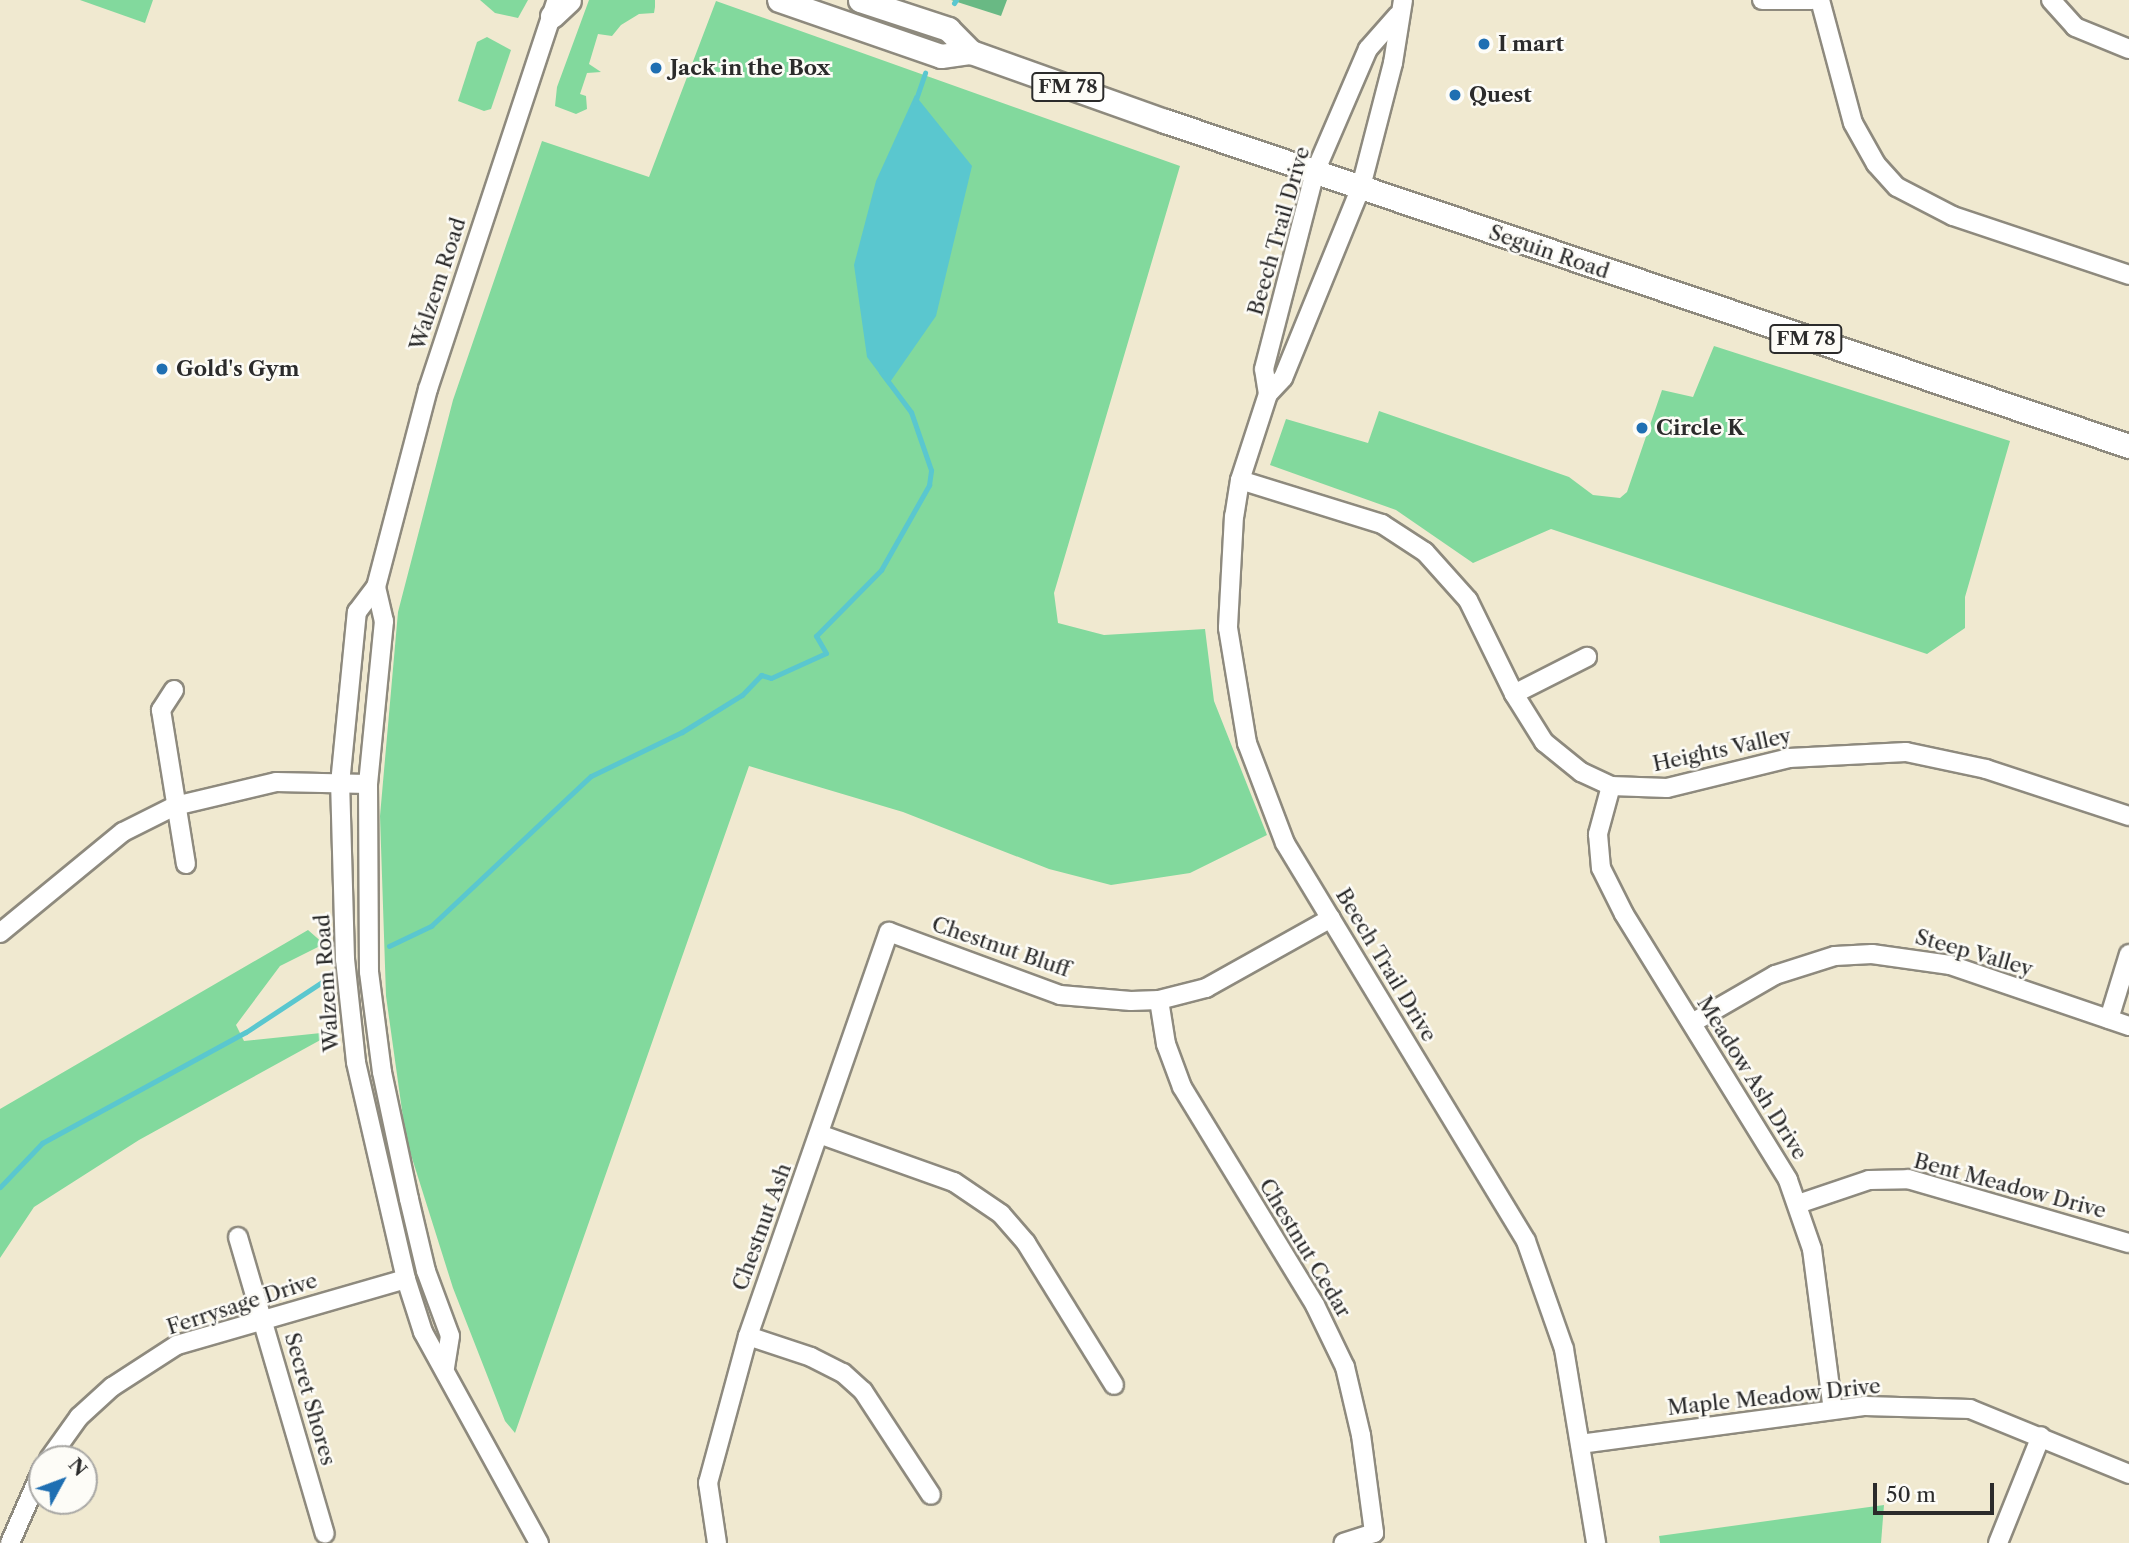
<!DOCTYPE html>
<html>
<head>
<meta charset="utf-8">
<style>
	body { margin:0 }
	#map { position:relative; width:2129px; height:1543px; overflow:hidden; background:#f0e9d0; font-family:"Libre Caslon Text",serif }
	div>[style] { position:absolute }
	.green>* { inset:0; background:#82d99d }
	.forest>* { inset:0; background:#69b984 }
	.water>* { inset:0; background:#5ac7cf }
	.stream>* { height:5px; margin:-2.5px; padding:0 2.5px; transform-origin:2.5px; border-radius:2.5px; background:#5ac7cf }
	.roads { filter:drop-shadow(2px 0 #8e8a7e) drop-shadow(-2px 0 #8e8a7e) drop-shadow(0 2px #8e8a7e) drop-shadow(0 -2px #8e8a7e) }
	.minor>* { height:18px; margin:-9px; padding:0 9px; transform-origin:9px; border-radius:9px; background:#fff }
	.major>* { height:23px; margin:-11.5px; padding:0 11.5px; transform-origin:11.5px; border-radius:11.5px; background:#fff }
	.dots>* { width:19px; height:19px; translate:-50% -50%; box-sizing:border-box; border:4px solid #fdfcf7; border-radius:50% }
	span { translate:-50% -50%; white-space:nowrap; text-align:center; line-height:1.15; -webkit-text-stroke:5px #fdfcf7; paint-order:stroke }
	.shield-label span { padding:2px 5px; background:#fdfcf7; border:2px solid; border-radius:5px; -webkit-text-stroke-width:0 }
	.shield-label { font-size:19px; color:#2b2b2b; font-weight:700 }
	.poi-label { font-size:21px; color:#2b2b2b; font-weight:700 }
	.left { translate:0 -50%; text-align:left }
	.street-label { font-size:21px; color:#2b2b2b }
	.north { position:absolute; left:28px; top:1445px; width:70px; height:70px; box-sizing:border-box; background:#fdfcf7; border:2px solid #a9a8a5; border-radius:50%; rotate:49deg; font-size:19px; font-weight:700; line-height:28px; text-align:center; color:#2b2b2b }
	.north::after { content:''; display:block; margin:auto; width:24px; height:32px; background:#1f6fb2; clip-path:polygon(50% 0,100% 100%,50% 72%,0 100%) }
	.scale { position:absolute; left:1873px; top:1483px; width:121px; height:32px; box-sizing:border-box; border:4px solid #2b2b2b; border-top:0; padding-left:9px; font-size:21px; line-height:24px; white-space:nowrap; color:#2b2b2b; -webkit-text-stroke:5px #fdfcf7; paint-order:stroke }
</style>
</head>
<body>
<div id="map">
	<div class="green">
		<div style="clip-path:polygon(80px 0,153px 0,145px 23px)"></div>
		<div style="clip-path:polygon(480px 0,528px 0,518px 18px,495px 13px)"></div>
		<div style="clip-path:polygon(589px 0,655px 0,655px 7px,654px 13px,639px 14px,621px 25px,612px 36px,598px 34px,589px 64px,601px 72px,587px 73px,580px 94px,586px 96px,587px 109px,576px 114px,555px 106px,557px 87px)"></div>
		<div style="clip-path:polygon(716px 1px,1180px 166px,1054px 593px,1058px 623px,1104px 635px,1205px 629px,1214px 701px,1267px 835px,1190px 873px,1111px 885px,1049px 869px,903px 812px,749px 766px,515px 1433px,505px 1421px,453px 1288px,406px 1139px,386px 996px,380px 816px,398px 612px,453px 400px,542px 141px,649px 177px)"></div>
		<div style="clip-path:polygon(487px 37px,511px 50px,491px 109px,484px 111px,458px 101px,477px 42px)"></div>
		<div style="clip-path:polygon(1714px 346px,2010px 441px,1965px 597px,1965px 628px,1927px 654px,1551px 529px,1473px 563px,1396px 510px,1270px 465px,1286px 419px,1368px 443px,1379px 411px,1569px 477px,1593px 495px,1620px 498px,1627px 492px,1662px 390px,1693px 397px)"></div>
		<div style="clip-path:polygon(308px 930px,324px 944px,280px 966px,236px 1025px,244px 1041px,321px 1033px,334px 1023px,324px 1038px,139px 1140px,34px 1207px,0 1258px,0 1109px)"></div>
		<div style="clip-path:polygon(1884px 1505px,1881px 1543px,1660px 1543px,1659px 1536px)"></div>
	</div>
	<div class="forest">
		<div style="clip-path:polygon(951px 0,1007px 0,1001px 16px)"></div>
	</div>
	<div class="water">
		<div style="clip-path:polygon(915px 95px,972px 166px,936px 316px,888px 385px,867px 357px,854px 265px,876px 181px)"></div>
	</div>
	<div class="stream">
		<div style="left:954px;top:3px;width:4px;rotate:-56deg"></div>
		<div style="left:915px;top:102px;width:31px;rotate:-71deg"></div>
		<div style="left:389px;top:946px;width:47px;rotate:-25.5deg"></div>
		<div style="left:431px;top:926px;width:219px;rotate:-43.2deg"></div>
		<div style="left:591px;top:776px;width:101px;rotate:-25.8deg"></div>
		<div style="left:682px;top:732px;width:70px;rotate:-31.7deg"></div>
		<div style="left:742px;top:695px;width:28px;rotate:-46deg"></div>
		<div style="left:761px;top:675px;width:10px;rotate:17deg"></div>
		<div style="left:771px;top:678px;width:60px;rotate:-24.4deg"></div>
		<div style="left:826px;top:653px;width:20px;rotate:-120deg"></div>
		<div style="left:816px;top:636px;width:93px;rotate:-45.4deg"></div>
		<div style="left:881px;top:570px;width:98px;rotate:-60.5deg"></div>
		<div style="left:929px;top:485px;width:15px;rotate:-82deg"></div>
		<div style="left:931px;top:470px;width:61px;rotate:-109deg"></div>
		<div style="left:911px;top:412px;width:50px;rotate:-126.9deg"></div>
		<div style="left:0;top:1187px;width:61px;rotate:-46.3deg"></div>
		<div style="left:42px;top:1143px;width:232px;rotate:-28.6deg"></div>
		<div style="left:246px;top:1032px;width:98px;rotate:-33.4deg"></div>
	</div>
	<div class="roads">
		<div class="minor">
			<div style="left:1403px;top:0;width:64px;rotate:99deg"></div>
			<div style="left:1393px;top:63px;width:128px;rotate:104.5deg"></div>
			<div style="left:1361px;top:187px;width:206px;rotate:112.2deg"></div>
			<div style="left:1283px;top:378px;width:22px;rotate:133deg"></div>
			<div style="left:1268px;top:394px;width:90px;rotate:108deg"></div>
			<div style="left:1240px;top:480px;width:36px;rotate:99deg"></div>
			<div style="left:1234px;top:516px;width:112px;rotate:93.1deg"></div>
			<div style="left:1228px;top:628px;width:117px;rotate:80.6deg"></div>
			<div style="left:1247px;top:743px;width:107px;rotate:69.2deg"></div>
			<div style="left:1285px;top:843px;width:465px;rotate:58.8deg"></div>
			<div style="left:1526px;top:1241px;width:114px;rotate:70.6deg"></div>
			<div style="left:1564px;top:1349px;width:197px;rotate:80.6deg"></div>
			<div style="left:1762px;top:0;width:50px"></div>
			<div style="left:1820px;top:0;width:127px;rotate:75deg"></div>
			<div style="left:1853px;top:123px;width:47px;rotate:60.7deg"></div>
			<div style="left:1876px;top:164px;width:31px;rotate:48deg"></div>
			<div style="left:1897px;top:187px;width:63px;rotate:27.4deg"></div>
			<div style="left:1953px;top:216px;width:186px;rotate:18.5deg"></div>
			<div style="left:2051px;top:0;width:36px;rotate:48deg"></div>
			<div style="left:2075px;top:27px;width:58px;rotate:22.2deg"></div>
			<div style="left:1268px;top:394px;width:25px;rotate:-99deg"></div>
			<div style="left:1264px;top:369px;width:203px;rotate:-75.5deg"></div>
			<div style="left:1315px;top:172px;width:134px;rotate:-66.7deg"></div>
			<div style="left:1368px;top:49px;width:45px;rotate:-48.6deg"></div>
			<div style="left:1240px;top:480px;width:149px;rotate:17.2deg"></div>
			<div style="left:1382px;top:524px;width:51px;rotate:33.1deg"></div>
			<div style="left:1425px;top:552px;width:64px;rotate:48.1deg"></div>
			<div style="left:1468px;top:600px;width:105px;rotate:63.9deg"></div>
			<div style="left:1514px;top:694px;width:57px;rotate:58deg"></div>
			<div style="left:1544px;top:742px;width:48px;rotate:39deg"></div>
			<div style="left:1581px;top:772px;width:33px;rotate:25deg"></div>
			<div style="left:1611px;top:786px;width:56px;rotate:2deg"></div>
			<div style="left:1667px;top:788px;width:126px;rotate:-13.8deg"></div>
			<div style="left:1789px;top:758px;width:117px;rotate:-2.9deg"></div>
			<div style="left:1906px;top:752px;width:82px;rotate:12deg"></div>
			<div style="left:1986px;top:769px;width:151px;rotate:18.2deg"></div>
			<div style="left:376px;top:587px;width:35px;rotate:77deg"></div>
			<div style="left:384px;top:621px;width:164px;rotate:95.6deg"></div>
			<div style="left:368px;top:784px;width:188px;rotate:89.7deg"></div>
			<div style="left:369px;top:972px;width:101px;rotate:82.6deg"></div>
			<div style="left:382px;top:1072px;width:130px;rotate:78deg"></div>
			<div style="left:409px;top:1199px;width:74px;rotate:76.7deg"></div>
			<div style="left:426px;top:1271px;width:69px;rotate:69.7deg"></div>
			<div style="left:450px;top:1336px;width:32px;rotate:99deg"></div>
			<div style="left:174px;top:690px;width:24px;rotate:123deg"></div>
			<div style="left:161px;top:710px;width:156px;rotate:80.8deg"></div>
			<div style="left:1514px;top:694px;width:82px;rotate:-26.9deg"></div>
			<div style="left:1611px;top:786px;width:50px;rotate:105.2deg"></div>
			<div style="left:1598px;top:834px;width:34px;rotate:85deg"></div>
			<div style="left:1601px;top:868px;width:51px;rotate:63.4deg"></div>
			<div style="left:1624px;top:914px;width:312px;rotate:58.3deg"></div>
			<div style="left:1788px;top:1180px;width:73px;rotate:70.8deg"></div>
			<div style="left:1812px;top:1249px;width:162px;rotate:82.6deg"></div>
			<div style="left:0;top:933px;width:159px;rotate:-39.4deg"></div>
			<div style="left:123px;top:832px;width:58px;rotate:-26.6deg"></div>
			<div style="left:175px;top:806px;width:104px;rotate:-13.4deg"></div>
			<div style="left:276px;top:782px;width:92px;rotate:1.2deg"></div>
			<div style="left:1159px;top:1000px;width:45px;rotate:81deg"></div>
			<div style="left:1166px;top:1044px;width:46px;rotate:69.6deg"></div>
			<div style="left:1182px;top:1087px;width:255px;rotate:58.6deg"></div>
			<div style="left:1315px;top:1305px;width:69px;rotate:64.2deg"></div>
			<div style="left:1345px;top:1367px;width:70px;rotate:76.8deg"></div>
			<div style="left:1361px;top:1435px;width:99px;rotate:82.4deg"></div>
			<div style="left:1374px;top:1533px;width:32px;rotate:162deg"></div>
			<div style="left:2109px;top:1019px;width:68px;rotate:-72.9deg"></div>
			<div style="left:1692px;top:1023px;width:96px;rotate:-30deg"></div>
			<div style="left:1775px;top:975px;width:63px;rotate:-17.6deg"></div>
			<div style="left:1835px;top:956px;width:37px;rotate:-3deg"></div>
			<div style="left:1872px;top:954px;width:79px;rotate:8deg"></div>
			<div style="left:1950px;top:965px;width:189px;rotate:18.8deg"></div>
			<div style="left:819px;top:1134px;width:143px;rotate:19.6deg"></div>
			<div style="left:954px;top:1182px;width:57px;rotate:34.2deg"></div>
			<div style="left:1001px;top:1214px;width:38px;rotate:49deg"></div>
			<div style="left:1026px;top:1243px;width:167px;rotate:58.2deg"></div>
			<div style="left:1798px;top:1204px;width:75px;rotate:-18.7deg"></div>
			<div style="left:1869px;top:1180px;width:39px;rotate:-1deg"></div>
			<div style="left:1908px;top:1179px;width:230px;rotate:16.2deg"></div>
			<div style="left:238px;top:1237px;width:309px;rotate:73.7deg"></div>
			<div style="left:748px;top:1336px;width:66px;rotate:18.4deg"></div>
			<div style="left:811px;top:1357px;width:36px;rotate:27deg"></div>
			<div style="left:843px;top:1373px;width:27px;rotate:42deg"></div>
			<div style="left:863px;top:1391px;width:124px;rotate:56.8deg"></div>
			<div style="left:1580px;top:1444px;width:288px;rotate:-7.6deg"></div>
			<div style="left:1865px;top:1406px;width:105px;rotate:1.6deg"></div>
			<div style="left:1970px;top:1409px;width:172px;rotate:22.2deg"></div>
			<div style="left:49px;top:1459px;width:52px;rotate:-54.5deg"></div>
			<div style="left:79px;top:1417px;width:45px;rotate:-42.3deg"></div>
			<div style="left:112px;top:1387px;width:77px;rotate:-32.9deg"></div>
			<div style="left:177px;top:1345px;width:238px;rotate:-16.1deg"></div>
			<div style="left:10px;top:1543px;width:80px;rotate:-66.3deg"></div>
			<div style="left:539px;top:1543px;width:241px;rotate:-118.8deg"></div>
			<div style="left:423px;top:1332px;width:56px;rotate:-107.8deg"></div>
			<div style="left:406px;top:1279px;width:223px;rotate:-103deg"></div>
			<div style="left:356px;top:1062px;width:104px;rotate:-96.1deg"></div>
			<div style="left:345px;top:959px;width:175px;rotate:-91.6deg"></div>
			<div style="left:340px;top:784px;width:173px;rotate:-84.4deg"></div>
			<div style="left:357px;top:612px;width:31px;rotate:-53deg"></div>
			<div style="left:376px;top:587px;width:205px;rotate:-75.3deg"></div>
			<div style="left:428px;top:389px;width:407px;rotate:-71.7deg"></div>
			<div style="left:717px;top:1543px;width:61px;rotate:-98.5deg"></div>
			<div style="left:708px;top:1483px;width:152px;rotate:-74.8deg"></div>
			<div style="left:748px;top:1336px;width:428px;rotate:-70.8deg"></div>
			<div style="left:889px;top:932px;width:182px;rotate:20.2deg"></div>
			<div style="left:1060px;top:995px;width:71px;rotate:4.8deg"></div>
			<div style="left:1131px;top:1001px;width:28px;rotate:-2deg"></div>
			<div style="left:1159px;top:1000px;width:49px;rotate:-14.3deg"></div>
			<div style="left:1206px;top:988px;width:143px;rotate:-29.2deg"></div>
			<div style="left:1998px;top:1543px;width:115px;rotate:-68.1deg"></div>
		</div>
		<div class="major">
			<div style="left:779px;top:0;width:171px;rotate:19.1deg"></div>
			<div style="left:941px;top:56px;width:30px;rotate:-8deg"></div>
			<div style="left:860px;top:0;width:93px;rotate:18.2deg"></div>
			<div style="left:948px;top:29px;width:33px;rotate:45deg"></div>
			<div style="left:971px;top:52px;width:206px;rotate:19.6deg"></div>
			<div style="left:1165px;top:121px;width:1017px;rotate:18.63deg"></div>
			<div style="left:552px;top:16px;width:23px;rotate:-43deg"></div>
		</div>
	</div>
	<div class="dots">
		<div style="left:1484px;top:44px;background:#1f6fb2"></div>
		<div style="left:656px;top:68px;background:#1f6fb2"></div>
		<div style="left:1455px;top:95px;background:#1f6fb2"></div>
		<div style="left:162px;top:369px;background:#1f6fb2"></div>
		<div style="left:1642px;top:428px;background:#1f6fb2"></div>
	</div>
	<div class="shield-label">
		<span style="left:1068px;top:87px">FM 78</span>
		<span style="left:1806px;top:339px">FM 78</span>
	</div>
	<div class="poi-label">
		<span class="left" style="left:1498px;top:44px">I mart</span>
		<span class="left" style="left:670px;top:68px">Jack in the Box</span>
		<span class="left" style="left:1469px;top:95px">Quest</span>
		<span class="left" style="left:176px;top:369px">Gold's Gym</span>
		<span class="left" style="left:1656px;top:428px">Circle K</span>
	</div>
	<div class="street-label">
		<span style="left:1279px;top:231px;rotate:-74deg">Beech Trail Drive</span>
		<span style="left:1549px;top:252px;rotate:19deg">Seguin Road</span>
		<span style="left:438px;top:284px;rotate:-72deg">Walzem Road</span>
		<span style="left:1722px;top:750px;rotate:-12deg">Heights Valley</span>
		<span style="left:1001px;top:947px;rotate:19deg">Chestnut Bluff</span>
		<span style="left:1974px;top:953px;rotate:16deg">Steep Valley</span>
		<span style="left:1386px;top:965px;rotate:59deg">Beech Trail Drive</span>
		<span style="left:327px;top:983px;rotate:-94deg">Walzem Road</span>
		<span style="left:1752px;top:1078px;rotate:58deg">Meadow Ash Drive</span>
		<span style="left:2010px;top:1186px;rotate:15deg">Bent Meadow Drive</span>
		<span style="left:762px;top:1227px;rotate:-70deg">Chestnut Ash</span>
		<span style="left:1305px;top:1248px;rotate:59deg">Chestnut Cedar</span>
		<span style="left:242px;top:1304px;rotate:-18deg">Ferrysage Drive</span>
		<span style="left:1774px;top:1397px;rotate:-6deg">Maple Meadow Drive</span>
		<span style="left:310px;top:1399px;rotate:74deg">Secret Shores</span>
	</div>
	<div class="north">N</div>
	<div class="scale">50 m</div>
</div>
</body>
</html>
